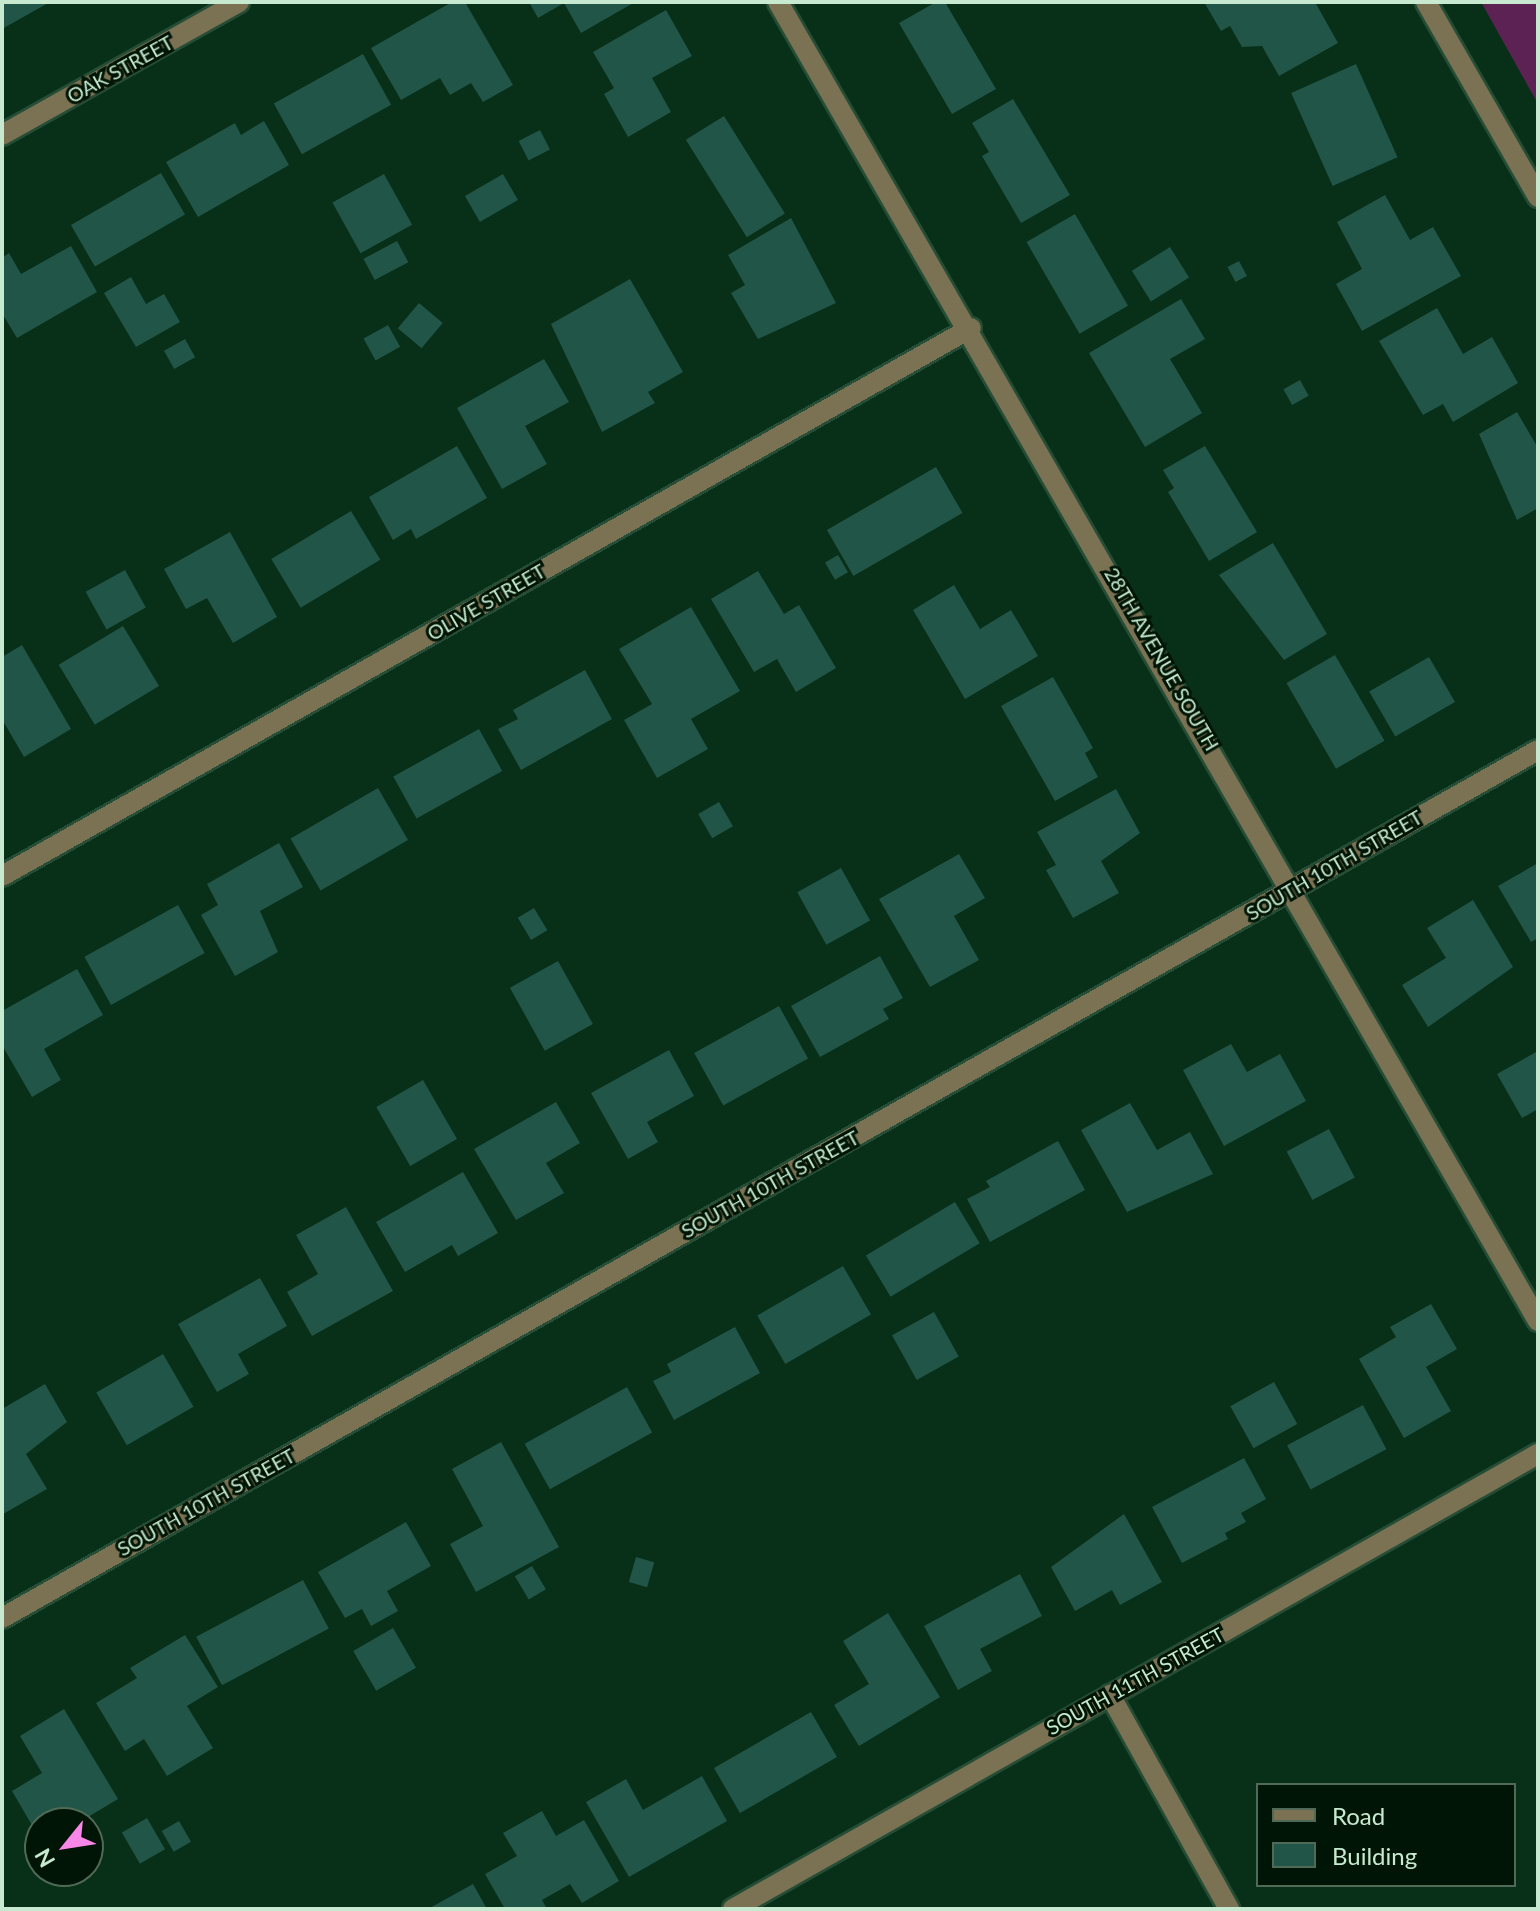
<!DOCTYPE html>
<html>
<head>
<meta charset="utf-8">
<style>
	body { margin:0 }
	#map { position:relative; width:1540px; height:1911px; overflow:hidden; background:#082f18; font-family:Lato,sans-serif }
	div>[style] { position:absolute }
	.green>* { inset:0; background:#5b2253 }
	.building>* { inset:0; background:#215547; transform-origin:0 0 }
	.roads { filter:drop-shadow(2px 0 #264d35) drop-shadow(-2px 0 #264d35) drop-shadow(0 2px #264d35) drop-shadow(0 -2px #264d35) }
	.minor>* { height:20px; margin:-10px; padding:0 10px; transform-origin:10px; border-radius:10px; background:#7b7254 }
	span { translate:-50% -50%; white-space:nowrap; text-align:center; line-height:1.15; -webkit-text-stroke:6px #001505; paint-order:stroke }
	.street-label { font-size:20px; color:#c6e9cf }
	.frame { position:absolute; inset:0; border:4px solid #c6e9cf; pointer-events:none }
	.legend { position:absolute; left:1256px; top:1783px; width:260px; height:104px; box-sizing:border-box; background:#001505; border:2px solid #4f6a56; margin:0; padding:10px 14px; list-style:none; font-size:24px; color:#c6e9cf }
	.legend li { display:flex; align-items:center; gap:16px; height:40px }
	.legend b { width:40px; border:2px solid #4f6a56 }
	.north { position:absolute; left:24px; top:1807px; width:80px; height:80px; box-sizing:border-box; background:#001505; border:2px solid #4f6a56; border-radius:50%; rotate:240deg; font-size:22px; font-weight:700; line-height:32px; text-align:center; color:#c6e9cf }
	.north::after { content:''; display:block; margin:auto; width:28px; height:36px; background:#f987e8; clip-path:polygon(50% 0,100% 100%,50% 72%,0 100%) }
</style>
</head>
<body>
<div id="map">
	<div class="green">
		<div style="clip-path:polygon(1481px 2px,1538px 2px,1538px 104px)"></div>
	</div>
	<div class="building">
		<div style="clip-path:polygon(2px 2px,50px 2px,2px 29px)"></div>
		<div style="clip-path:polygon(452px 2px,465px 2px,513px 85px,483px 102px,471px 83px,450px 95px,440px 78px,401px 100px,371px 48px)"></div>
		<div style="clip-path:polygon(529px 2px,635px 2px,581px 33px,564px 3px,538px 18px)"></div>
		<div style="clip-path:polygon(936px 2px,945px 2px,996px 89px,952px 114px,899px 23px)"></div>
		<div style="clip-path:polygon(1204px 2px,1315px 2px,1338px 43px,1279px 76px,1262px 46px,1242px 47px,1230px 26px,1221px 31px)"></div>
		<div style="clip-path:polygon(666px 10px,692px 56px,652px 78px,671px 112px,628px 137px,604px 94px,614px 88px,593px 52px)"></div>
		<div style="left:363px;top:54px;width:58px;height:102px;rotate:61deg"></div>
		<div style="left:1356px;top:64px;width:102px;height:71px;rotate:66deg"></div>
		<div style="clip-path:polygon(1013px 99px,1070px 195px,1021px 223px,982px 156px,989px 152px,972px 123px)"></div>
		<div style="left:724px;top:116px;width:115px;height:45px;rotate:58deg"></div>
		<div style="clip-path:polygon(264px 121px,289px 165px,198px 217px,166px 162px,235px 123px,241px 135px)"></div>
		<div style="left:540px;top:130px;width:22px;height:24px;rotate:63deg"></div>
		<div style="left:161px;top:173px;width:48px;height:104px;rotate:60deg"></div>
		<div style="left:384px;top:174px;width:58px;height:59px;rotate:61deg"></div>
		<div style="left:503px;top:174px;width:30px;height:44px;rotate:60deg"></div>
		<div style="clip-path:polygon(1385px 195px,1410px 240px,1433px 227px,1461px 276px,1362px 331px,1336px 284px,1362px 269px,1337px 222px)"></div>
		<div style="left:1075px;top:214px;width:106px;height:56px;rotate:60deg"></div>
		<div style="clip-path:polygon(791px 218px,836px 303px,758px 339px,731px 293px,745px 285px,728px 255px)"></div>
		<div style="left:397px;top:241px;width:24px;height:38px;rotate:62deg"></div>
		<div style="clip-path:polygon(71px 246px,97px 292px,17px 338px,2px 313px,2px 258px,9px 253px,21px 274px)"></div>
		<div style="left:1170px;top:247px;width:36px;height:45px;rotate:58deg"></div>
		<div style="left:1239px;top:261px;width:17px;height:13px;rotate:62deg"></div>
		<div style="clip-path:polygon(131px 277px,146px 304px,164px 294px,180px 322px,136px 347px,104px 293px)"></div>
		<div style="clip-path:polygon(630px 279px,683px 372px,648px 392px,655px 403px,602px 432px,551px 324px)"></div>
		<div style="clip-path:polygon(1181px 299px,1205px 339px,1170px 359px,1202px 413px,1145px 447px,1089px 353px)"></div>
		<div style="left:419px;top:303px;width:31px;height:33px;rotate:40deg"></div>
		<div style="clip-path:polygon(1437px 308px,1463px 354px,1492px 337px,1518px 383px,1453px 422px,1443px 404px,1423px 415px,1379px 341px)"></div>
		<div style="left:388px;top:325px;width:25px;height:28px;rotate:61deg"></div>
		<div style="left:185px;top:339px;width:21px;height:24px;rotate:61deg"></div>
		<div style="clip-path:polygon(544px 359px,569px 402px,525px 426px,547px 464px,502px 489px,457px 408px)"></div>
		<div style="left:1300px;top:380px;width:18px;height:19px;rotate:61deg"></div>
		<div style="clip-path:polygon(1517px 412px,1538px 448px,1538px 508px,1517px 520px,1479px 434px)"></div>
		<div style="clip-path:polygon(457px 446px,487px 498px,416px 539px,411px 529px,393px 540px,369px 497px)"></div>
		<div style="clip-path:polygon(1205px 446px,1257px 532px,1209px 561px,1168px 492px,1174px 488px,1163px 470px)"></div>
		<div style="left:936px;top:467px;width:53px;height:126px;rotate:60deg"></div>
		<div style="left:351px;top:511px;width:57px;height:93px;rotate:59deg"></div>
		<div style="clip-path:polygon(230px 532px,277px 617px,233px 643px,207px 598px,186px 609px,164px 569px)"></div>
		<div style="clip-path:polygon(1273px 543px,1327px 634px,1284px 660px,1219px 575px)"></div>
		<div style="left:838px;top:555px;width:20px;height:15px;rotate:60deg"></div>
		<div style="left:125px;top:570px;width:43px;height:45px;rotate:61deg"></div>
		<div style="clip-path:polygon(758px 571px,784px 614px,799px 605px,836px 668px,796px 692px,777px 659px,754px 672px,711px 599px)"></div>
		<div style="clip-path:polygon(954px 585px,980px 629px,1011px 610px,1038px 656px,965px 699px,913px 610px)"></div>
		<div style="clip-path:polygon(691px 607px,740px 691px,691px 719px,708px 749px,657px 778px,624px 720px,652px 704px,619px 649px)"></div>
		<div style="left:123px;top:626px;width:70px;height:75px;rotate:59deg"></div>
		<div style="clip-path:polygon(22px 645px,71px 729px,24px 757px,2px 719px,2px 657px)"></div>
		<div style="left:1335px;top:655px;width:99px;height:56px;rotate:60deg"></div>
		<div style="left:1429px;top:657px;width:52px;height:69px;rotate:60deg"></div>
		<div style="clip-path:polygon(585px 670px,612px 719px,521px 770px,498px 729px,518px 719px,513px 710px)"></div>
		<div style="clip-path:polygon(1053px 677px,1093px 748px,1085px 753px,1098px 777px,1055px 801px,1001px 706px)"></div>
		<div style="left:479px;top:729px;width:48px;height:98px;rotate:61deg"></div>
		<div style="left:378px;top:788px;width:60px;height:101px;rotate:60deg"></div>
		<div style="clip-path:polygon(1116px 789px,1140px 833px,1101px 861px,1119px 893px,1073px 918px,1046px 870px,1056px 865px,1037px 832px)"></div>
		<div style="left:719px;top:802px;width:28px;height:24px;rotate:60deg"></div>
		<div style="clip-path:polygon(279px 843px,303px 887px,260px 911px,278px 952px,235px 976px,201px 915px,218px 905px,207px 884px)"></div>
		<div style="clip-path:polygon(959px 854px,985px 898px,954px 916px,979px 960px,930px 987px,879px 899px)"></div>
		<div style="clip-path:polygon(1538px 863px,1538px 938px,1531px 942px,1498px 886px)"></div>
		<div style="left:841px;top:868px;width:60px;height:50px;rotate:61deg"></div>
		<div style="clip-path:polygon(1473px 900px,1513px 967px,1428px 1027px,1402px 985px,1446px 958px,1427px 928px)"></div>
		<div style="left:178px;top:905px;width:55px;height:107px;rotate:61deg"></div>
		<div style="left:534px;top:908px;width:26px;height:19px;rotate:59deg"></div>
		<div style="clip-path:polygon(880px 956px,903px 998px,883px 1009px,889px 1019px,820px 1057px,791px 1006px)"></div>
		<div style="left:558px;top:961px;width:72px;height:55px;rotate:61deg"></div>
		<div style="clip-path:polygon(77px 969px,103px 1015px,44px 1049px,61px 1080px,32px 1097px,2px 1045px,2px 1011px)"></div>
		<div style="left:779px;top:1006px;width:60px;height:97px;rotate:61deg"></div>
		<div style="clip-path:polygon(1231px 1044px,1247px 1072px,1280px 1054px,1306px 1101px,1224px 1146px,1183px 1070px)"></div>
		<div style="clip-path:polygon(669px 1050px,694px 1096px,647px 1122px,658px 1142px,628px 1159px,591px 1093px)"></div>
		<div style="clip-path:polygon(1538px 1051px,1538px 1109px,1522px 1118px,1497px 1074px)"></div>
		<div style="left:423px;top:1080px;width:68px;height:54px;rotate:60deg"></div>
		<div style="clip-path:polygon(556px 1102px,580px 1143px,546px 1163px,564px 1193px,516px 1220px,474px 1149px)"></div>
		<div style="clip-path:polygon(1130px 1103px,1157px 1150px,1190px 1132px,1213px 1174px,1127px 1212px,1081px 1130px)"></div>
		<div style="left:1329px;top:1129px;width:55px;height:48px;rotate:62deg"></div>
		<div style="clip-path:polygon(1058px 1141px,1085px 1190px,990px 1242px,967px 1199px,990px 1187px,986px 1181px)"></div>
		<div style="clip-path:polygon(463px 1172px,498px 1233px,458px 1256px,452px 1245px,405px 1272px,376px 1222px)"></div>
		<div style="left:955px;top:1202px;width:48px;height:104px;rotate:59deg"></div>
		<div style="clip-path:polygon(346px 1207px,393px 1291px,312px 1336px,287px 1292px,318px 1274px,296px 1235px)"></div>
		<div style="left:843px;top:1266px;width:56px;height:99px;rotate:60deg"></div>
		<div style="clip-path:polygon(260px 1278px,287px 1326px,238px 1354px,249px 1374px,217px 1392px,178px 1324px)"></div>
		<div style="clip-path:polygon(1431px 1304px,1457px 1349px,1426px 1367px,1451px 1411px,1404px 1438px,1359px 1359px,1396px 1337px,1390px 1327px)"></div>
		<div style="left:934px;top:1312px;width:51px;height:48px;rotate:61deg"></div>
		<div style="clip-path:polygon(735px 1327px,760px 1373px,674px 1420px,653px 1381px,671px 1372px,667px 1364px)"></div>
		<div style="left:163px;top:1354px;width:61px;height:77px;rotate:60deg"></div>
		<div style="left:1274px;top:1382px;width:48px;height:50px;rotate:61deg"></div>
		<div style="clip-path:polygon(45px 1384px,67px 1422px,26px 1454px,47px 1489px,3px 1514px,2px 1409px)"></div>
		<div style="left:627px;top:1387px;width:52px;height:117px;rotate:61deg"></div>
		<div style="left:1363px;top:1405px;width:50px;height:86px;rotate:62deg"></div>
		<div style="clip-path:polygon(501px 1442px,559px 1547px,476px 1592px,450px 1544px,483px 1526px,452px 1469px)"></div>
		<div style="clip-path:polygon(1244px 1458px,1266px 1499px,1241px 1513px,1246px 1522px,1225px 1533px,1228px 1539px,1182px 1563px,1152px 1507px)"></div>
		<div style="clip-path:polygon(1124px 1514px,1162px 1582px,1120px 1605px,1112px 1590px,1075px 1611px,1051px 1567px)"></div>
		<div style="clip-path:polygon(406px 1522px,431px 1566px,387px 1591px,398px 1611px,371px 1626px,362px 1609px,345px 1618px,318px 1572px)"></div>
		<div style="left:636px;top:1557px;width:19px;height:26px;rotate:16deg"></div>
		<div style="left:532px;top:1566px;width:27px;height:20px;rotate:59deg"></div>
		<div style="clip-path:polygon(1020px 1574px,1042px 1616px,980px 1649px,992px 1671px,958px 1690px,924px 1626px)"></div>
		<div style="left:303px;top:1580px;width:55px;height:121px;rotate:62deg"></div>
		<div style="clip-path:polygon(888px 1613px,940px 1697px,859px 1746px,834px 1705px,869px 1684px,843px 1641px)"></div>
		<div style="left:393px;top:1628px;width:46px;height:46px;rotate:60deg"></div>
		<div style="clip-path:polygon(185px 1635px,218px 1687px,187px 1706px,213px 1748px,167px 1776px,144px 1739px,125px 1751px,96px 1703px,137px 1678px,130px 1668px)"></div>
		<div style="clip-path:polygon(64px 1709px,118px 1799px,78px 1823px,40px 1823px,40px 1839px,12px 1791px,42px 1773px,20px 1736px)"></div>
		<div style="left:811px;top:1712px;width:52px;height:112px;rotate:60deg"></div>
		<div style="clip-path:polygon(702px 1776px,727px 1821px,629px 1877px,586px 1802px,626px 1779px,643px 1810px)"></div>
		<div style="clip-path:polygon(542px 1811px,556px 1836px,584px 1820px,619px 1881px,582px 1903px,570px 1884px,542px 1900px,547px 1909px,505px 1909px,485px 1874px,517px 1856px,503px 1833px)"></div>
		<div style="left:147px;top:1818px;width:36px;height:29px;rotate:60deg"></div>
		<div style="left:179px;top:1821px;width:24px;height:20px;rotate:60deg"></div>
		<div style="clip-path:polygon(473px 1884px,487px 1909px,428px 1909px)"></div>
	</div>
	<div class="roads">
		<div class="minor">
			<div style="left:778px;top:2px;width:1522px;rotate:60.05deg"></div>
			<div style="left:1426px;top:2px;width:225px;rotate:60.1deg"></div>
			<div style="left:2px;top:135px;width:272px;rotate:-29.3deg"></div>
			<div style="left:2px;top:876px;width:1113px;rotate:-29.49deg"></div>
			<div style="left:2px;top:1618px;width:1764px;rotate:-29.47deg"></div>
			<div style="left:1110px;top:1695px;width:245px;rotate:60.9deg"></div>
			<div style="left:733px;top:1909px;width:925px;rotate:-29.48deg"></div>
		</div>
	</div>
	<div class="street-label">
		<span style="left:120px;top:69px;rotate:-29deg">OAK STREET</span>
		<span style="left:486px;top:602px;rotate:-30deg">OLIVE STREET</span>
		<span style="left:1162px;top:659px;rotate:60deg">28TH AVENUE SOUTH</span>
		<span style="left:1334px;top:865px;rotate:-30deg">SOUTH 10TH STREET</span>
		<span style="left:770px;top:1184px;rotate:-29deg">SOUTH 10TH STREET</span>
		<span style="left:206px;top:1502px;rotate:-29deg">SOUTH 10TH STREET</span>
		<span style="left:1135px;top:1681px;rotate:-29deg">SOUTH 11TH STREET</span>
	</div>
	<div class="frame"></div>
	<ul class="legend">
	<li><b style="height:10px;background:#7b7254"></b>Road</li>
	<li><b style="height:22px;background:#215547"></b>Building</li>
	</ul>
	<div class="north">N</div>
</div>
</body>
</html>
